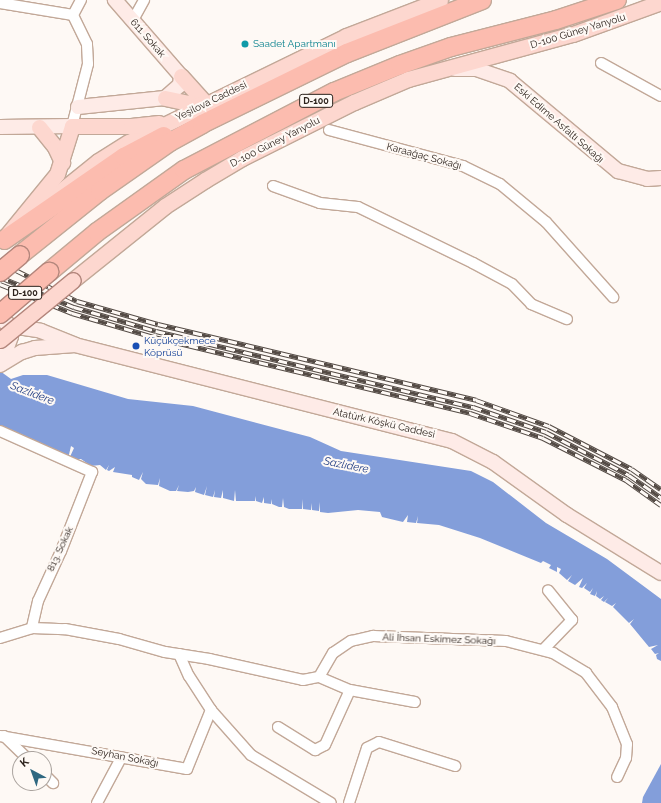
<!DOCTYPE html>
<html>
<head>
<meta charset="utf-8">
<style>
	body { margin:0 }
	#map { position:relative; width:661px; height:803px; overflow:hidden; background:#fef9f5; font-family:Raleway,sans-serif }
	div>[style] { position:absolute }
	.water>* { inset:0; background:#839eda }
	.roads { filter:drop-shadow(1px 0 #c2a898) drop-shadow(-1px 0 #c2a898) drop-shadow(0 1px #c2a898) drop-shadow(0 -1px #c2a898) }
	.street>* { height:10px; margin:-5px; padding:0 5px; transform-origin:5px; border-radius:5px; background:#fff }
	.secondary>* { height:14px; margin:-7px; padding:0 7px; transform-origin:7px; border-radius:7px; background:#feebe7 }
	.primary>* { height:15px; margin:-7.5px; padding:0 7.5px; transform-origin:7.5px; border-radius:7.5px; background:#fdd7cf }
	.highway>* { height:18px; margin:-9px; padding:0 9px; transform-origin:9px; border-radius:9px; background:#fcbcaf }
	.rail>* { height:4.5px; margin-top:-2.25px; transform-origin:0; background:repeating-linear-gradient(90deg,#fef9f5 0 9px,#544b45 0 18px); box-sizing:border-box; border-block:1px solid #544b45 }
	.bridges { filter:drop-shadow(1px 0 #b3867c) drop-shadow(-1px 0 #b3867c) drop-shadow(0 1px #b3867c) drop-shadow(0 -1px #b3867c) }
	.primary-bridge>* { height:15px; margin:-7.5px; padding:0 7.5px; transform-origin:7.5px; border-radius:7.5px; background:#fdd7cf }
	.highway-bridge>* { height:18px; margin:-9px; padding:0 9px; transform-origin:9px; border-radius:9px; background:#fcbcaf }
	.dots>* { width:11px; height:11px; translate:-50% -50%; box-sizing:border-box; border:2px solid #fef9f5; border-radius:50% }
	span { translate:-50% -50%; white-space:nowrap; text-align:center; line-height:1.15; -webkit-text-stroke:4px #fef9f5; paint-order:stroke }
	.shield-label span { padding:1px 3px; background:#fef9f5; border:1px solid; border-radius:3px; -webkit-text-stroke-width:0 }
	.shield-label { font-size:9px; color:#2c221c; font-weight:700 }
	.street-label { font-size:10px; color:#2c221c }
	.culture-label { font-size:10px; color:#0d838f }
	.left { translate:0 -50%; text-align:left }
	.transit-label { font-size:10px; color:#164399 }
	.water-label { font-size:11px; color:#213d83; font-style:italic }
	.north { position:absolute; left:12px; top:751px; width:40px; height:40px; box-sizing:border-box; background:#fef9f5; border:1px solid #aaa39e; border-radius:50%; rotate:319deg; font-size:11px; font-weight:700; line-height:16px; text-align:center; color:#2c221c }
	.north::after { content:''; display:block; margin:auto; width:14px; height:18px; background:#2f6881; clip-path:polygon(50% 0,100% 100%,50% 72%,0 100%) }
</style>
</head>
<body>
<div id="map">
	<div class="water">
		<div style="clip-path:polygon(0 371px,11px 379px,23px 375px,47px 375px,128px 399px,193px 406px,310px 437px,341px 451px,471px 471px,493px 482px,546px 523px,607px 559px,661px 599px,661px 661px,657px 659px,656px 655px,659px 653px,655px 654px,651px 649px,658px 645px,649px 647px,630px 624px,634px 619px,629px 623px,613px 607px,616px 603px,612px 606px,605px 602px,608px 598px,604px 602px,601px 600px,604px 596px,600px 599px,596px 596px,597px 591px,595px 596px,590px 594px,593px 588px,590px 592px,584px 588px,587px 583px,582px 588px,579px 587px,583px 578px,575px 585px,568px 581px,572px 575px,567px 580px,559px 573px,561px 569px,557px 567px,557px 572px,549px 568px,551px 565px,543px 561px,541px 563px,480px 538px,439px 525px,417px 523px,418px 516px,416px 523px,407px 522px,408px 515px,403px 522px,382px 517px,380px 512px,358px 510px,328px 513px,320px 512px,320px 502px,319px 511px,312px 510px,312px 503px,311px 510px,303px 509px,302px 499px,302px 509px,289px 509px,284px 507px,283px 498px,282px 507px,279px 507px,272px 504px,272px 499px,271px 504px,264px 503px,264px 497px,262px 503px,256px 501px,256px 496px,255px 501px,236px 501px,235px 490px,234px 501px,223px 498px,223px 490px,221px 498px,214px 497px,215px 490px,213px 497px,205px 495px,207px 486px,204px 495px,195px 492px,196px 487px,194px 491px,188px 492px,177px 491px,179px 485px,176px 491px,170px 491px,159px 486px,160px 478px,158px 485px,146px 484px,141px 479px,143px 472px,139px 480px,132px 477px,132px 475px,113px 472px,115px 467px,109px 471px,107px 470px,109px 465px,106px 470px,100px 465px,91px 466px,81px 459px,69px 459px,74px 448px,71px 446px,68px 459px,56px 454px,56px 450px,35px 444px,0 426px)"></div>
		<div style="clip-path:polygon(661px 764px,661px 803px,642px 803px,643px 797px)"></div>
	</div>
	<div class="roads">
		<div class="street">
			<div style="left:0;top:3px;width:74px;rotate:9.3deg"></div>
			<div style="left:133px;top:20px;width:23px;rotate:-61deg"></div>
			<div style="left:601px;top:63px;width:68px;rotate:28.8deg"></div>
			<div style="left:72px;top:126px;width:64px;rotate:-75.5deg"></div>
			<div style="left:88px;top:64px;width:20px;rotate:-93deg"></div>
			<div style="left:87px;top:44px;width:32px;rotate:-116deg"></div>
			<div style="left:73px;top:15px;width:17px;rotate:-62deg"></div>
			<div style="left:329px;top:130px;width:139px;rotate:15deg"></div>
			<div style="left:463px;top:166px;width:41px;rotate:25.9deg"></div>
			<div style="left:500px;top:184px;width:60px;rotate:39.6deg"></div>
			<div style="left:546px;top:222px;width:101px;rotate:48.2deg"></div>
			<div style="left:273px;top:186px;width:50px;rotate:19.9deg"></div>
			<div style="left:320px;top:203px;width:38px;rotate:6deg"></div>
			<div style="left:358px;top:207px;width:128px;rotate:26deg"></div>
			<div style="left:473px;top:263px;width:44px;rotate:28.3deg"></div>
			<div style="left:512px;top:284px;width:28px;rotate:46deg"></div>
			<div style="left:531px;top:304px;width:39px;rotate:23deg"></div>
			<div style="left:0;top:431px;width:101px;rotate:24deg"></div>
			<div style="left:92px;top:472px;width:85px;rotate:111.4deg"></div>
			<div style="left:61px;top:551px;width:55px;rotate:114.7deg"></div>
			<div style="left:38px;top:601px;width:28px;rotate:103deg"></div>
			<div style="left:0;top:638px;width:34px;rotate:-17deg"></div>
			<div style="left:32px;top:628px;width:33px;rotate:2deg"></div>
			<div style="left:65px;top:629px;width:55px;rotate:10.5deg"></div>
			<div style="left:119px;top:639px;width:48px;rotate:15.8deg"></div>
			<div style="left:165px;top:652px;width:45px;rotate:9deg"></div>
			<div style="left:209px;top:659px;width:96px;rotate:12.6deg"></div>
			<div style="left:303px;top:680px;width:16px;rotate:-11deg"></div>
			<div style="left:319px;top:677px;width:28px;rotate:-60deg"></div>
			<div style="left:333px;top:653px;width:22px;rotate:-34deg"></div>
			<div style="left:351px;top:641px;width:23px;rotate:-13deg"></div>
			<div style="left:373px;top:636px;width:133px;rotate:2.2deg"></div>
			<div style="left:506px;top:641px;width:49px;rotate:14.3deg"></div>
			<div style="left:553px;top:653px;width:39px;rotate:31deg"></div>
			<div style="left:586px;top:673px;width:43px;rotate:52.6deg"></div>
			<div style="left:612px;top:707px;width:40px;rotate:68deg"></div>
			<div style="left:627px;top:744px;width:14px;rotate:94deg"></div>
			<div style="left:626px;top:758px;width:21px;rotate:115deg"></div>
			<div style="left:543px;top:650px;width:42px;rotate:-46deg"></div>
			<div style="left:572px;top:620px;width:38px;rotate:-129deg"></div>
			<div style="left:179px;top:654px;width:24px;rotate:66deg"></div>
			<div style="left:189px;top:676px;width:40px;rotate:57.1deg"></div>
			<div style="left:211px;top:710px;width:60px;rotate:48.4deg"></div>
			<div style="left:251px;top:755px;width:93px;rotate:31deg"></div>
			<div style="left:319px;top:677px;width:34px;rotate:23deg"></div>
			<div style="left:350px;top:690px;width:66px;rotate:10.5deg"></div>
			<div style="left:278px;top:727px;width:44px;rotate:31.9deg"></div>
			<div style="left:315px;top:750px;width:11px;rotate:-27deg"></div>
			<div style="left:325px;top:745px;width:60px;rotate:-65.6deg"></div>
			<div style="left:0;top:736px;width:190px;rotate:10deg"></div>
			<div style="left:187px;top:769px;width:64px;rotate:-67.9deg"></div>
			<div style="left:4px;top:736px;width:33px;rotate:44deg"></div>
			<div style="left:44px;top:774px;width:13px;rotate:45deg"></div>
			<div style="left:97px;top:803px;width:51px;rotate:-61.9deg"></div>
			<div style="left:349px;top:803px;width:58px;rotate:-71.9deg"></div>
			<div style="left:367px;top:748px;width:13px;rotate:-27deg"></div>
			<div style="left:379px;top:742px;width:80px;rotate:17.5deg"></div>
		</div>
		<div class="secondary">
			<div style="left:455px;top:69px;width:21px"></div>
			<div style="left:476px;top:69px;width:36px;rotate:19deg"></div>
			<div style="left:510px;top:81px;width:141px;rotate:39.8deg"></div>
			<div style="left:618px;top:171px;width:30px;rotate:15deg"></div>
			<div style="left:647px;top:179px;width:14px;rotate:-4deg"></div>
			<div style="left:78px;top:107px;width:87px;rotate:-5.9deg"></div>
			<div style="left:165px;top:98px;width:20px;rotate:-41deg"></div>
			<div style="left:180px;top:85px;width:9px;rotate:-84deg"></div>
			<div style="left:181px;top:76px;width:101px;rotate:-131deg"></div>
			<div style="left:0;top:127px;width:72px;rotate:-0.8deg"></div>
			<div style="left:0;top:319px;width:13px;rotate:32deg"></div>
			<div style="left:11px;top:326px;width:30px;rotate:9deg"></div>
			<div style="left:41px;top:331px;width:37px;rotate:22deg"></div>
			<div style="left:75px;top:345px;width:389px;rotate:14.3deg"></div>
			<div style="left:452px;top:441px;width:46px;rotate:27.1deg"></div>
			<div style="left:493px;top:462px;width:91px;rotate:35.6deg"></div>
			<div style="left:567px;top:515px;width:110px;rotate:31.7deg"></div>
			<div style="left:1px;top:364px;width:30px;rotate:-70deg"></div>
			<div style="left:11px;top:336px;width:10px;rotate:-90deg"></div>
			<div style="left:0;top:365px;width:26px;rotate:-31deg"></div>
			<div style="left:22px;top:352px;width:14px;rotate:-17deg"></div>
			<div style="left:35px;top:348px;width:40px;rotate:-4.3deg"></div>
		</div>
		<div class="primary">
			<div style="left:181px;top:76px;width:38px;rotate:48deg"></div>
			<div style="left:165px;top:98px;width:33px;rotate:12deg"></div>
			<div style="left:197px;top:105px;width:8px;rotate:-7deg"></div>
			<div style="left:39px;top:127px;width:26px;rotate:51deg"></div>
			<div style="left:55px;top:147px;width:17px;rotate:65deg"></div>
			<div style="left:47px;top:202px;width:65px;rotate:-38.8deg"></div>
			<div style="left:98px;top:161px;width:36px;rotate:-32deg"></div>
			<div style="left:129px;top:142px;width:242px;rotate:-26deg"></div>
			<div style="left:346px;top:36px;width:101px;rotate:-21deg"></div>
			<div style="left:7px;top:235px;width:79px;rotate:-50.7deg"></div>
			<div style="left:57px;top:174px;width:50px;rotate:-72.6deg"></div>
			<div style="left:72px;top:126px;width:59px"></div>
			<div style="left:131px;top:126px;width:28px;rotate:-6deg"></div>
			<div style="left:73px;top:280px;width:118px;rotate:-38.8deg"></div>
			<div style="left:165px;top:206px;width:48px;rotate:-33deg"></div>
			<div style="left:205px;top:180px;width:43px;rotate:-30.7deg"></div>
			<div style="left:242px;top:158px;width:125px;rotate:-26.6deg"></div>
			<div style="left:354px;top:102px;width:59px;rotate:-23.1deg"></div>
			<div style="left:408px;top:79px;width:171px;rotate:-15.3deg"></div>
			<div style="left:573px;top:34px;width:94px;rotate:-20deg"></div>
		</div>
		<div class="highway">
			<div style="left:4px;top:240px;width:146px;rotate:-34.7deg"></div>
			<div style="left:124px;top:157px;width:45px;rotate:-27.7deg"></div>
			<div style="left:20px;top:255px;width:102px;rotate:-38.7deg"></div>
			<div style="left:100px;top:191px;width:85px;rotate:-35deg"></div>
			<div style="left:170px;top:142px;width:37px;rotate:-29deg"></div>
			<div style="left:202px;top:124px;width:161px;rotate:-26.1deg"></div>
			<div style="left:347px;top:53px;width:145px;rotate:-21.4deg"></div>
			<div style="left:49px;top:272px;width:62px;rotate:-39.8deg"></div>
			<div style="left:97px;top:232px;width:107px;rotate:-35.5deg"></div>
			<div style="left:184px;top:170px;width:169px;rotate:-27.5deg"></div>
			<div style="left:334px;top:92px;width:71px;rotate:-22.2deg"></div>
			<div style="left:400px;top:65px;width:54px;rotate:-19.4deg"></div>
			<div style="left:451px;top:47px;width:108px;rotate:-14.4deg"></div>
			<div style="left:556px;top:20px;width:64px;rotate:-18.2deg"></div>
		</div>
	</div>
	<div class="rail">
		<div style="left:0;top:262px;width:86px;rotate:26.9deg"></div>
		<div style="left:77px;top:301px;width:84px;rotate:15.9deg"></div>
		<div style="left:158px;top:324px;width:327px;rotate:13.4deg"></div>
		<div style="left:476px;top:400px;width:77px;rotate:19.6deg"></div>
		<div style="left:549px;top:426px;width:93px;rotate:27.4deg"></div>
		<div style="left:632px;top:469px;width:35px;rotate:35deg"></div>
		<div style="left:0;top:277px;width:80px;rotate:22.1deg"></div>
		<div style="left:74px;top:307px;width:85px;rotate:16.3deg"></div>
		<div style="left:156px;top:331px;width:326px;rotate:13.5deg"></div>
		<div style="left:473px;top:407px;width:77px;rotate:18.9deg"></div>
		<div style="left:546px;top:432px;width:93px;rotate:27.4deg"></div>
		<div style="left:629px;top:475px;width:39px;rotate:35deg"></div>
		<div style="left:0;top:284px;width:78px;rotate:21.9deg"></div>
		<div style="left:72px;top:313px;width:85px;rotate:16.3deg"></div>
		<div style="left:154px;top:337px;width:325px;rotate:13.5deg"></div>
		<div style="left:470px;top:413px;width:77px;rotate:18.9deg"></div>
		<div style="left:543px;top:438px;width:93px;rotate:26.8deg"></div>
		<div style="left:626px;top:480px;width:43px;rotate:35.5deg"></div>
	</div>
	<div class="bridges">
		<div class="primary-bridge">
			<div style="left:0;top:340px;width:94px;rotate:-39.4deg"></div>
		</div>
		<div class="highway-bridge">
			<div style="left:0;top:272px;width:26px;rotate:-40deg"></div>
			<div style="left:0;top:314px;width:65px;rotate:-40.6deg"></div>
		</div>
	</div>
	<div class="dots">
		<div style="left:245px;top:44px;background:#0f9aa8"></div>
		<div style="left:136px;top:346px;background:#1a4fb4"></div>
	</div>
	<div class="shield-label">
		<span style="left:316px;top:101px">D-100</span>
		<span style="left:25px;top:293px">D-100</span>
	</div>
	<div class="street-label">
		<span style="left:578px;top:31px;rotate:-17deg">D-100 Güney Yanyolu</span>
		<span style="left:148px;top:38px;rotate:49deg">611. Sokak</span>
		<span style="left:211px;top:101px;rotate:-26deg">Yeşilova Caddesi</span>
		<span style="left:559px;top:123px;rotate:41deg">Eski Edirne Asfaltı Sokağı</span>
		<span style="left:275px;top:142px;rotate:-27deg">D-100 Güney Yanyolu</span>
		<span style="left:424px;top:156px;rotate:15deg">Karaağaç Sokağı</span>
		<span style="left:384px;top:423px;rotate:13deg">Atatürk Köşkü Caddesi</span>
		<span style="left:60px;top:549px;rotate:-65deg">813. Sokak</span>
		<span style="left:439px;top:639px;rotate:2deg">Ali İhsan Eskimez Sokağı</span>
		<span style="left:125px;top:757px;rotate:11deg">Seyhan Sokağı</span>
	</div>
	<div class="culture-label">
		<span class="left" style="left:253px;top:44px">Saadet Apartmanı</span>
	</div>
	<div class="transit-label">
		<span class="left" style="left:144px;top:346px">Küçükçekmece<br>Köprüsü</span>
	</div>
	<div class="water-label">
		<span style="left:32px;top:394px;rotate:21deg">Sazlıdere</span>
		<span style="left:346px;top:466px;rotate:11deg">Sazlıdere</span>
	</div>
	<div class="north">K</div>
</div>
</body>
</html>
